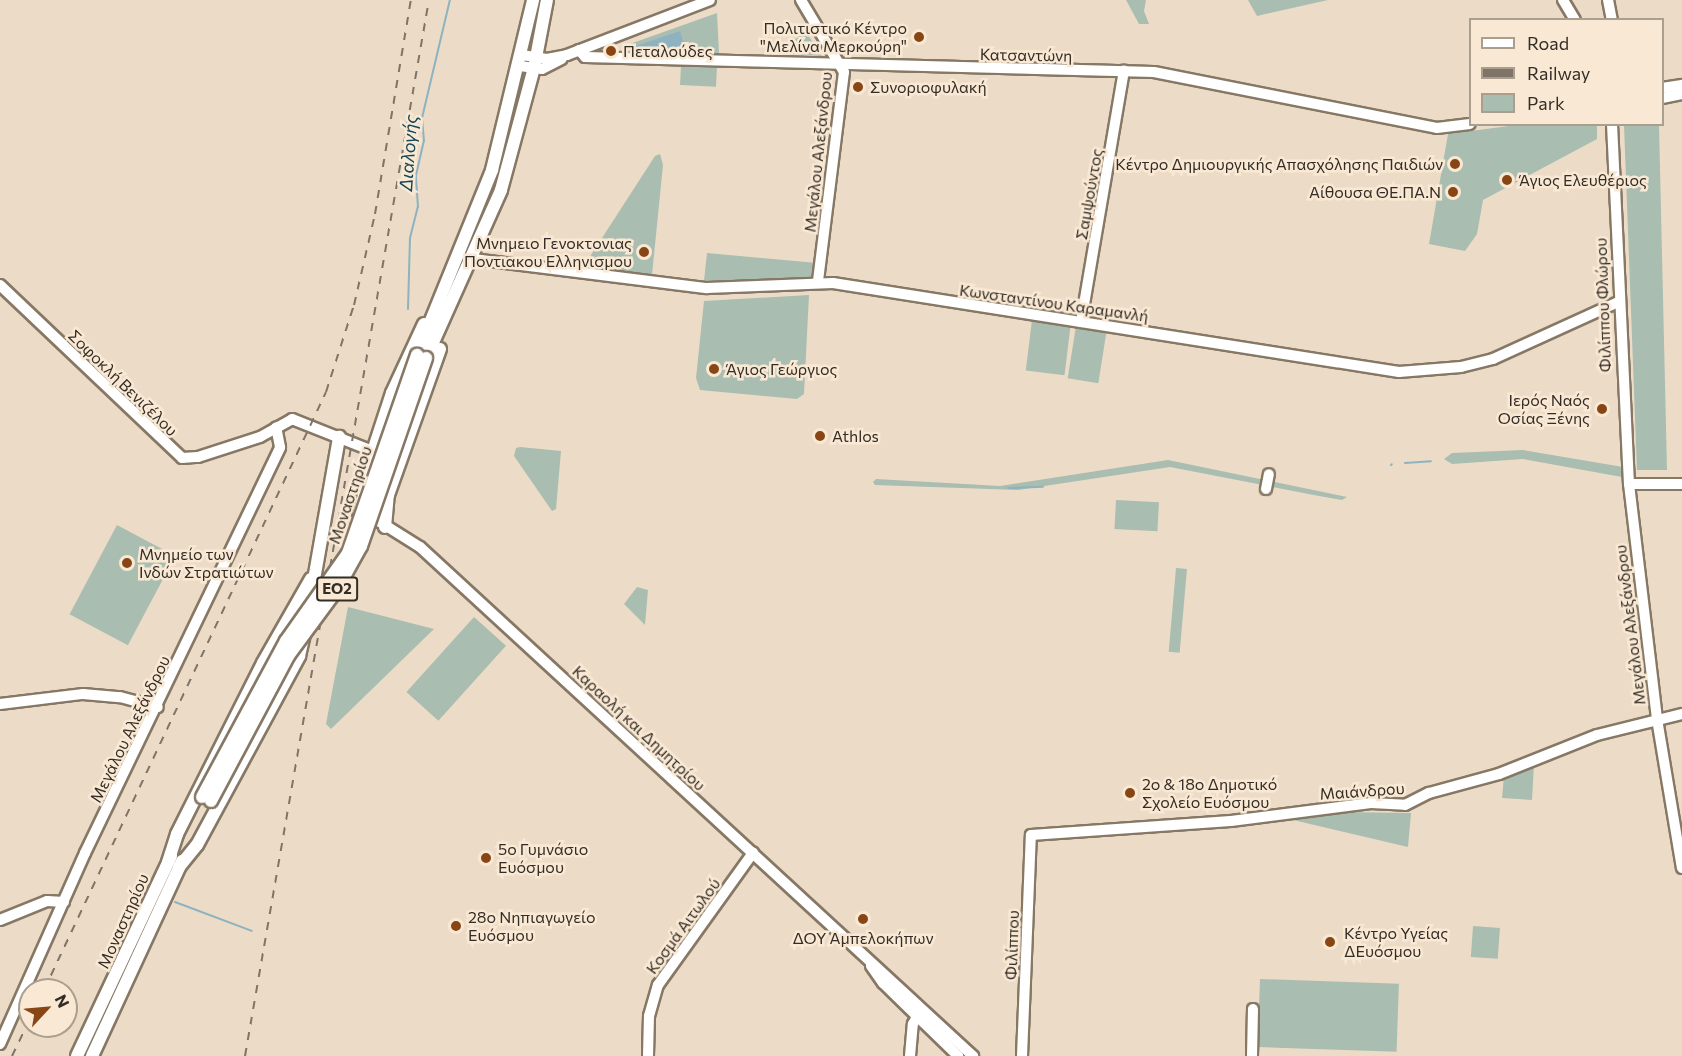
<!DOCTYPE html>
<html>
<head>
<meta charset="utf-8">
<style>
	body { margin:0 }
	#map { position:relative; width:1682px; height:1056px; overflow:hidden; background:#ecdcc7; font-family:Commissioner,sans-serif }
	div>[style] { position:absolute }
	.green>* { inset:0; background:#a9bdb1; transform-origin:0 0 }
	.water>* { inset:0; background:#8eb2bf }
	.stream>* { height:2px; margin:-1px; padding:0 1px; transform-origin:1px; border-radius:1px; background:#8eb2bf }
	.roads { filter:drop-shadow(2px 0 #867865) drop-shadow(-2px 0 #867865) drop-shadow(0 2px #867865) drop-shadow(0 -2px #867865) }
	.secondary>* { height:10px; margin:-5px; padding:0 5px; transform-origin:5px; border-radius:5px; background:#fff }
	.primary>* { height:12px; margin:-6px; padding:0 6px; transform-origin:6px; border-radius:6px; background:#fff }
	.rail>* { height:2px; margin-top:-1px; transform-origin:0; background:repeating-linear-gradient(90deg,#7f7467 0 8px,transparent 0 16px) }
	.bridges { filter:drop-shadow(2px 0 #867865) drop-shadow(-2px 0 #867865) drop-shadow(0 2px #867865) drop-shadow(0 -2px #867865) }
	.primary-bridge>* { height:12px; margin:-6px; padding:0 6px; transform-origin:6px; border-radius:6px; background:#fff }
	.dots>* { width:16px; height:16px; translate:-50% -50%; box-sizing:border-box; border:3px solid #f9e9d4; border-radius:50% }
	span { translate:-50% -50%; white-space:nowrap; text-align:center; line-height:1.15; -webkit-text-stroke:5px #f9e9d4; paint-order:stroke }
	.shield-label span { padding:2px 4px; background:#f9e9d4; border:2px solid; border-radius:4px; -webkit-text-stroke-width:0 }
	.shield-label { font-size:15px; color:#342d26; font-weight:700 }
	.poi-label { font-size:16px; color:#342d26 }
	.right { translate:-100% -50%; text-align:right }
	.left { translate:0 -50%; text-align:left }
	.street-label { font-size:16px; color:#342d26 }
	.water-label { font-size:18px; color:#134756; font-style:italic }
	.legend { position:absolute; left:1469px; top:18px; width:195px; height:108px; box-sizing:border-box; background:#f9e9d4; border:2px solid #aa9e8e; margin:0; padding:8px 10px; list-style:none; font-size:18px; color:#342d26 }
	.legend li { display:flex; align-items:center; gap:12px; height:30px }
	.legend b { width:30px; border:2px solid #aa9e8e }
	.north { position:absolute; left:18px; top:978px; width:60px; height:60px; box-sizing:border-box; background:#f9e9d4; border:2px solid #aa9e8e; border-radius:50%; rotate:64deg; font-size:16px; font-weight:700; line-height:24px; text-align:center; color:#342d26 }
	.north::after { content:''; display:block; margin:auto; width:21px; height:27px; background:#884615; clip-path:polygon(50% 0,100% 100%,50% 72%,0 100%) }
</style>
</head>
<body>
<div id="map">
	<div class="green">
		<div style="clip-path:polygon(1126px 0,1146px 0,1144px 11px,1149px 24px,1139px 24px)"></div>
		<div style="clip-path:polygon(1248px 0,1328px 0,1257px 16px)"></div>
		<div style="clip-path:polygon(717px 13px,719px 53px,630px 53px,627px 45px)"></div>
		<div style="clip-path:polygon(806px 32px,822px 56px,774px 53px)"></div>
		<div style="left:681px;top:66px;width:36px;height:19px;rotate:3deg"></div>
		<div style="clip-path:polygon(1524px 124px,1597px 125px,1597px 139px,1483px 200px,1477px 234px,1465px 251px,1429px 244px,1448px 134px)"></div>
		<div style="clip-path:polygon(1624px 125px,1659px 125px,1667px 470px,1637px 470px)"></div>
		<div style="clip-path:polygon(660px 154px,663px 165px,652px 275px,588px 267px,591px 255px,655px 156px)"></div>
		<div style="clip-path:polygon(707px 253px,817px 263px,815px 278px,704px 281px)"></div>
		<div style="clip-path:polygon(809px 295px,804px 394px,797px 399px,700px 390px,696px 378px,704px 301px)"></div>
		<div style="left:1032px;top:320px;width:39px;height:51px;rotate:7deg"></div>
		<div style="left:1076px;top:326px;width:31px;height:53px;rotate:9deg"></div>
		<div style="clip-path:polygon(520px 447px,561px 451px,556px 509px,552px 511px,514px 456px,516px 448px)"></div>
		<div style="clip-path:polygon(1523px 450px,1623px 467px,1622px 477px,1523px 459px,1452px 464px,1444px 459px,1452px 453px)"></div>
		<div style="clip-path:polygon(1168px 460px,1347px 497px,1342px 500px,1319px 496px,1170px 467px,1018px 490px,875px 485px,873px 482px,876px 479px,1000px 486px)"></div>
		<div style="left:1116px;top:500px;width:43px;height:29px;rotate:3deg"></div>
		<div style="left:117px;top:525px;width:66px;height:101px;rotate:28deg"></div>
		<div style="left:1176px;top:568px;width:11px;height:84px;rotate:5deg"></div>
		<div style="clip-path:polygon(637px 587px,648px 590px,645px 625px,624px 604px)"></div>
		<div style="clip-path:polygon(348px 607px,434px 629px,331px 729px,326px 724px)"></div>
		<div style="left:474px;top:617px;width:43px;height:101px;rotate:42deg"></div>
		<div style="clip-path:polygon(1534px 764px,1532px 800px,1502px 798px,1504px 776px)"></div>
		<div style="clip-path:polygon(1341px 812px,1411px 813px,1408px 847px,1293px 820px)"></div>
		<div style="left:1473px;top:926px;width:27px;height:31px;rotate:4deg"></div>
		<div style="left:1260px;top:979px;width:139px;height:68px;rotate:2deg"></div>
	</div>
	<div class="water">
		<div style="clip-path:polygon(680px 31px,686px 51px,637px 51px,636px 46px)"></div>
	</div>
	<div class="stream">
		<div style="left:408px;top:309px;width:71px;rotate:-88.4deg"></div>
		<div style="left:410px;top:238px;width:32px;rotate:-76deg"></div>
		<div style="left:418px;top:207px;width:32px;rotate:-94deg"></div>
		<div style="left:416px;top:175px;width:35px;rotate:-77deg"></div>
		<div style="left:424px;top:141px;width:23px;rotate:-95deg"></div>
		<div style="left:422px;top:118px;width:121px;rotate:-76.7deg"></div>
		<div style="left:1405px;top:463px;width:26px;rotate:-4deg"></div>
		<div style="left:1391px;top:465px;width:1px;rotate:-45deg"></div>
		<div style="left:1008px;top:488px;width:35px;rotate:-2deg"></div>
		<div style="left:175px;top:902px;width:82px;rotate:20.6deg"></div>
	</div>
	<div class="roads">
		<div class="secondary">
			<div style="left:801px;top:0;width:84px;rotate:59.2deg"></div>
			<div style="left:844px;top:72px;width:212px;rotate:97.1deg"></div>
			<div style="left:1563px;top:0;width:23px;rotate:59deg"></div>
			<div style="left:1608px;top:0;width:20px;rotate:79deg"></div>
			<div style="left:579px;top:50px;width:9px;rotate:49deg"></div>
			<div style="left:585px;top:57px;width:569px;rotate:1.51deg"></div>
			<div style="left:1154px;top:72px;width:288px;rotate:11.2deg"></div>
			<div style="left:1437px;top:128px;width:33px;rotate:-7deg"></div>
			<div style="left:522px;top:55px;width:25px;rotate:9deg"></div>
			<div style="left:547px;top:59px;width:20px;rotate:-11deg"></div>
			<div style="left:567px;top:55px;width:153px;rotate:-21deg"></div>
			<div style="left:520px;top:66px;width:22px;rotate:8deg"></div>
			<div style="left:542px;top:69px;width:22px;rotate:-27deg"></div>
			<div style="left:1662px;top:88px;width:20px;rotate:-9deg"></div>
			<div style="left:1662px;top:98px;width:20px;rotate:-11deg"></div>
			<div style="left:1612px;top:124px;width:360px;rotate:87.3deg"></div>
			<div style="left:1629px;top:484px;width:237px;rotate:83.2deg"></div>
			<div style="left:1657px;top:719px;width:151px;rotate:80.5deg"></div>
			<div style="left:473px;top:259px;width:236px;rotate:7.1deg"></div>
			<div style="left:707px;top:288px;width:126px;rotate:-2.3deg"></div>
			<div style="left:833px;top:283px;width:573px;rotate:8.94deg"></div>
			<div style="left:1399px;top:372px;width:62px;rotate:-4.6deg"></div>
			<div style="left:1461px;top:367px;width:33px;rotate:-14deg"></div>
			<div style="left:1493px;top:359px;width:137px;rotate:-24.5deg"></div>
			<div style="left:0;top:285px;width:251px;rotate:43.5deg"></div>
			<div style="left:182px;top:458px;width:16px;rotate:-4deg"></div>
			<div style="left:198px;top:457px;width:65px;rotate:-17.9deg"></div>
			<div style="left:260px;top:437px;width:37px;rotate:-29deg"></div>
			<div style="left:292px;top:419px;width:87px;rotate:21.6deg"></div>
			<div style="left:373px;top:451px;width:67px;rotate:103deg"></div>
			<div style="left:358px;top:516px;width:23px;rotate:15deg"></div>
			<div style="left:380px;top:522px;width:47px;rotate:32deg"></div>
			<div style="left:420px;top:547px;width:752px;rotate:42.63deg"></div>
			<div style="left:1081px;top:322px;width:255px;rotate:-80.3deg"></div>
			<div style="left:1629px;top:484px;width:53px"></div>
			<div style="left:1266px;top:489px;width:15px;rotate:-79deg"></div>
			<div style="left:0;top:704px;width:84px;rotate:-6.9deg"></div>
			<div style="left:83px;top:694px;width:37px;rotate:5deg"></div>
			<div style="left:120px;top:697px;width:39px;rotate:15deg"></div>
			<div style="left:0;top:920px;width:51px;rotate:-22deg"></div>
			<div style="left:47px;top:901px;width:17px;rotate:3deg"></div>
			<div style="left:871px;top:966px;width:21px;rotate:55deg"></div>
			<div style="left:883px;top:983px;width:105px;rotate:44.2deg"></div>
			<div style="left:0;top:1044px;width:209px;rotate:-66deg"></div>
			<div style="left:85px;top:853px;width:450px;rotate:-64.3deg"></div>
			<div style="left:280px;top:447px;width:20px;rotate:-101deg"></div>
			<div style="left:648px;top:1056px;width:40px;rotate:-88.6deg"></div>
			<div style="left:649px;top:1016px;width:32px;rotate:-74deg"></div>
			<div style="left:658px;top:985px;width:163px;rotate:-54.3deg"></div>
			<div style="left:910px;top:1056px;width:32px;rotate:-85deg"></div>
			<div style="left:913px;top:1024px;width:15px;rotate:-62deg"></div>
			<div style="left:1022px;top:1056px;width:221px;rotate:-87.7deg"></div>
			<div style="left:1031px;top:835px;width:200px;rotate:-4deg"></div>
			<div style="left:1231px;top:821px;width:141px;rotate:-7.3deg"></div>
			<div style="left:1371px;top:803px;width:34px;rotate:3deg"></div>
			<div style="left:1405px;top:805px;width:27px;rotate:-27deg"></div>
			<div style="left:1429px;top:793px;width:73px;rotate:-15.2deg"></div>
			<div style="left:1499px;top:774px;width:105px;rotate:-21.7deg"></div>
			<div style="left:1597px;top:735px;width:88px;rotate:-13.9deg"></div>
			<div style="left:1252px;top:1056px;width:47px;rotate:-88.8deg"></div>
		</div>
		<div class="primary">
			<div style="left:417px;top:355px;width:200px;rotate:-67.9deg"></div>
			<div style="left:492px;top:170px;width:175px;rotate:-76.4deg"></div>
			<div style="left:426px;top:358px;width:184px;rotate:-65.9deg"></div>
			<div style="left:501px;top:190px;width:126px;rotate:-74.9deg"></div>
			<div style="left:534px;top:68px;width:69px;rotate:-79.2deg"></div>
			<div style="left:373px;top:451px;width:61px;rotate:-71.9deg"></div>
			<div style="left:392px;top:393px;width:76px;rotate:-65.1deg"></div>
			<div style="left:385px;top:527px;width:32px;rotate:-85deg"></div>
			<div style="left:388px;top:495px;width:155px;rotate:-70.4deg"></div>
			<div style="left:309px;top:608px;width:174px;rotate:-80deg"></div>
			<div style="left:168px;top:862px;width:29px;rotate:-72deg"></div>
			<div style="left:177px;top:834px;width:191px;rotate:-63.3deg"></div>
			<div style="left:263px;top:663px;width:97px;rotate:-60.3deg"></div>
			<div style="left:179px;top:867px;width:28px;rotate:-51deg"></div>
			<div style="left:197px;top:845px;width:215px;rotate:-61.6deg"></div>
			<div style="left:299px;top:656px;width:26px;rotate:-77deg"></div>
			<div style="left:77px;top:1056px;width:221px;rotate:-64.8deg"></div>
			<div style="left:92px;top:1056px;width:215px;rotate:-65.2deg"></div>
		</div>
	</div>
	<div class="rail">
		<div style="left:44px;top:990px;width:661px;rotate:-64.75deg"></div>
		<div style="left:326px;top:392px;width:91px;rotate:-72.2deg"></div>
		<div style="left:354px;top:305px;width:93px;rotate:-77deg"></div>
		<div style="left:375px;top:214px;width:217px;rotate:-80.5deg"></div>
		<div style="left:12px;top:1056px;width:41px;rotate:-64.1deg"></div>
		<div style="left:245px;top:1056px;width:1072px;rotate:-80.12deg"></div>
	</div>
	<div class="bridges">
		<div class="primary-bridge">
			<div style="left:202px;top:797px;width:177px;rotate:-61.7deg"></div>
			<div style="left:286px;top:641px;width:108px;rotate:-54.8deg"></div>
			<div style="left:348px;top:553px;width:210px;rotate:-70.8deg"></div>
			<div style="left:211px;top:801px;width:164px;rotate:-62deg"></div>
			<div style="left:288px;top:656px;width:81px;rotate:-53.6deg"></div>
			<div style="left:336px;top:591px;width:51px;rotate:-60.9deg"></div>
			<div style="left:361px;top:546px;width:199px;rotate:-70.9deg"></div>
		</div>
	</div>
	<div class="dots">
		<div style="left:919px;top:37px;background:#884615"></div>
		<div style="left:611px;top:51px;background:#884615"></div>
		<div style="left:858px;top:87px;background:#884615"></div>
		<div style="left:1455px;top:164px;background:#884615"></div>
		<div style="left:1507px;top:180px;background:#884615"></div>
		<div style="left:1453px;top:192px;background:#884615"></div>
		<div style="left:644px;top:252px;background:#884615"></div>
		<div style="left:714px;top:369px;background:#884615"></div>
		<div style="left:1602px;top:409px;background:#884615"></div>
		<div style="left:820px;top:436px;background:#884615"></div>
		<div style="left:127px;top:563px;background:#884615"></div>
		<div style="left:1130px;top:793px;background:#884615"></div>
		<div style="left:486px;top:858px;background:#884615"></div>
		<div style="left:863px;top:919px;background:#884615"></div>
		<div style="left:456px;top:926px;background:#884615"></div>
		<div style="left:1330px;top:942px;background:#884615"></div>
	</div>
	<div class="shield-label">
		<span style="left:337px;top:589px">ΕΟ2</span>
	</div>
	<div class="poi-label">
		<span class="right" style="left:907px;top:37px">Πολιτιστικό Κέντρο<br>"Μελίνα Μερκούρη"</span>
		<span class="left" style="left:623px;top:51px">Πεταλούδες</span>
		<span class="left" style="left:870px;top:87px">Συνοριοφυλακή</span>
		<span class="right" style="left:1443px;top:164px">Κέντρο Δημιουργικής Απασχόλησης Παιδιών</span>
		<span class="left" style="left:1519px;top:180px">Άγιος Ελευθέριος</span>
		<span class="right" style="left:1441px;top:192px">Αίθουσα ΘΕ.ΠΑ.Ν</span>
		<span class="right" style="left:632px;top:252px">Μνημειο Γενοκτονιας<br>Ποντιακου Ελληνισμου</span>
		<span class="left" style="left:726px;top:369px">Άγιος Γεώργιος</span>
		<span class="right" style="left:1590px;top:409px">Ιερός Ναός<br>Οσίας Ξένης</span>
		<span class="left" style="left:832px;top:436px">Athlos</span>
		<span class="left" style="left:139px;top:563px">Μνημείο των<br>Ινδών Στρατιώτων</span>
		<span class="left" style="left:1142px;top:793px">2ο &amp; 18ο Δημοτικό<br>Σχολείο Ευόσμου</span>
		<span class="left" style="left:498px;top:858px">5ο Γυμνάσιο<br>Ευόσμου</span>
		<span class="left" style="left:468px;top:926px">28ο Νηπιαγωγείο<br>Ευόσμου</span>
		<span class="left" style="left:1344px;top:942px">Κέντρο Υγείας<br>ΔΕυόσμου</span>
		<span style="left:863px;top:938px">ΔΟΥ Αμπελοκήπων</span>
	</div>
	<div class="street-label">
		<span style="left:1026px;top:55px;rotate:1deg">Κατσαντώνη</span>
		<span style="left:818px;top:152px;rotate:-84deg">Μεγάλου Αλεξάνδρου</span>
		<span style="left:1089px;top:194px;rotate:-80deg">Σαμψούντος</span>
		<span style="left:1054px;top:303px;rotate:8deg">Κωνσταντίνου Καραμανλή</span>
		<span style="left:1603px;top:305px;rotate:-92deg">Φιλίππου Φλώρου</span>
		<span style="left:123px;top:383px;rotate:44deg">Σοφοκλή Βενιζέλου</span>
		<span style="left:350px;top:495px;rotate:-71deg">Μοναστηρίου</span>
		<span style="left:1630px;top:625px;rotate:-97deg">Μεγάλου Αλεξάνδρου</span>
		<span style="left:639px;top:728px;rotate:43deg">Καραολή και Δημητρίου</span>
		<span style="left:130px;top:729px;rotate:-64deg">Μεγάλου Αλεξάνδρου</span>
		<span style="left:1362px;top:791px;rotate:-4deg">Μαιάνδρου</span>
		<span style="left:123px;top:921px;rotate:-66deg">Μοναστηρίου</span>
		<span style="left:683px;top:926px;rotate:-54deg">Κοσμά Αιτωλού</span>
		<span style="left:1012px;top:945px;rotate:-88deg">Φιλίππου</span>
	</div>
	<div class="water-label">
		<span style="left:408px;top:153px;rotate:-86deg">Διαλογής</span>
	</div>
	<ul class="legend">
	<li><b style="height:8px;background:#fff"></b>Road</li>
	<li><b style="height:8px;background:#7f7467"></b>Railway</li>
	<li><b style="height:16px;background:#a9bdb1"></b>Park</li>
	</ul>
	<div class="north">N</div>
</div>
</body>
</html>
